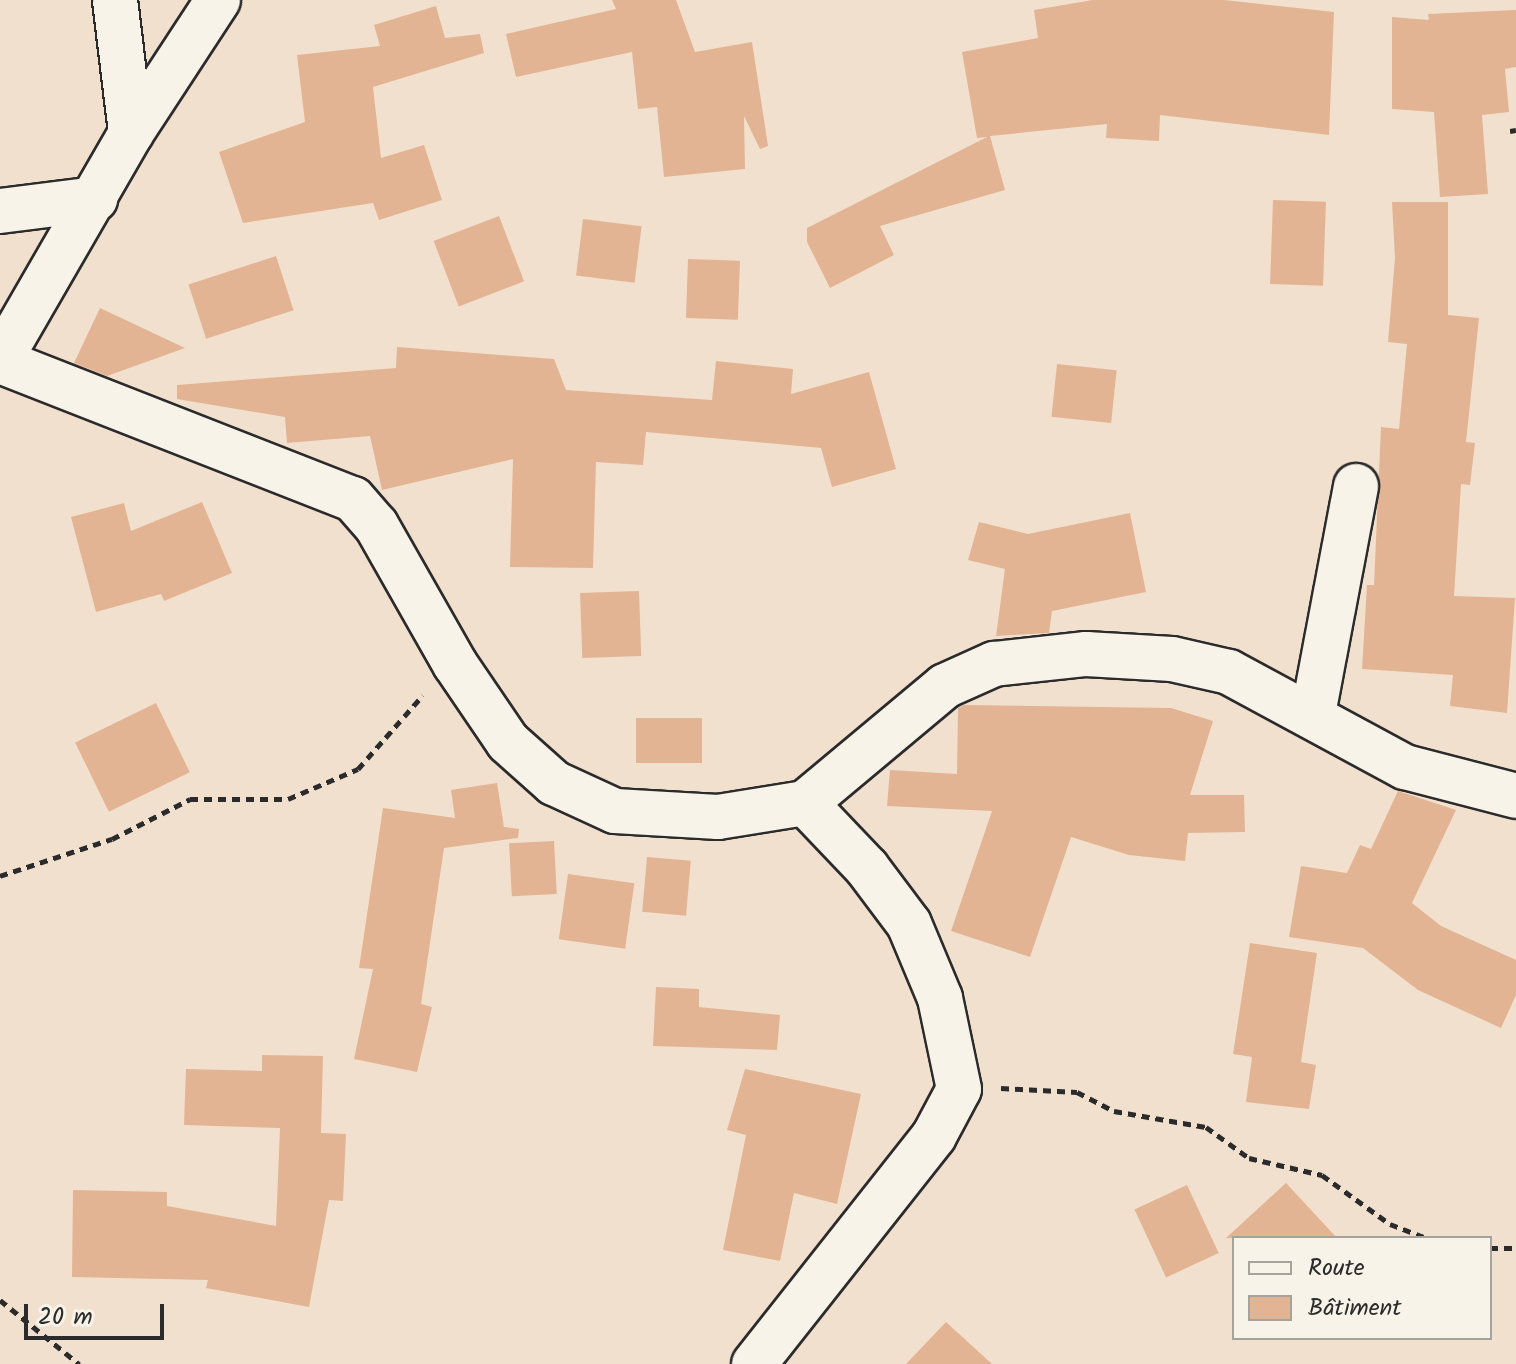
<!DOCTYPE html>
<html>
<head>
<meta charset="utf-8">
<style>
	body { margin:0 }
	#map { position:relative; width:1516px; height:1364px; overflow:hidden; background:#f1e0ce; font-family:Kalam,sans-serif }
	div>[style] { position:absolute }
	.building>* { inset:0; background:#e3b493; transform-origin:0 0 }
	.path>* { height:5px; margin-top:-2.5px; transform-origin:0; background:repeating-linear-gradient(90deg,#2b2b2b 0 8px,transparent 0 14px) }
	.roads { filter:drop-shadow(2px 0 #2b2b2b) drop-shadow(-2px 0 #2b2b2b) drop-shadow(0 2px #2b2b2b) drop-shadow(0 -2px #2b2b2b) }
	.minor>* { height:44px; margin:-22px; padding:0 22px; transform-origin:22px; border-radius:22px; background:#f7f3e8 }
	span { translate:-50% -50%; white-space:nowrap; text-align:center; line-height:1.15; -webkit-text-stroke:7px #f7f3e8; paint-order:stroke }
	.legend { position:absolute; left:1232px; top:1236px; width:260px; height:104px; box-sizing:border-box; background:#f7f3e8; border:2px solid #a5a39c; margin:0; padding:10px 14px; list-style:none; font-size:24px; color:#2b2b2b }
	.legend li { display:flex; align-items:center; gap:16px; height:40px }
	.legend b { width:40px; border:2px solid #a5a39c }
	.scale { position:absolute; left:24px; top:1304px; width:140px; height:36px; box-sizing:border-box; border:4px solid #2b2b2b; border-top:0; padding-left:10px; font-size:24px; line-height:28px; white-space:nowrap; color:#2b2b2b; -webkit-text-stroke:6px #f7f3e8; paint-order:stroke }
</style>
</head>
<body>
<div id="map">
	<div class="building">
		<div style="clip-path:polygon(612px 0,676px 0,695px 52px,752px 42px,768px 146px,760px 149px,744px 116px,745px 169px,664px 177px,657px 107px,638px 109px,632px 52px,516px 77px,506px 34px,616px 9px)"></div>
		<div style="clip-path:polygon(1093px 0,1224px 0,1334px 12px,1329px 135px,1160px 115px,1159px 141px,1106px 138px,1107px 124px,990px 136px,1005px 190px,880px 226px,894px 255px,830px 288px,807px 242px,807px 228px,987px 137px,977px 138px,962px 52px,1038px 38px,1034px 10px)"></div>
		<div style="clip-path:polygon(436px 6px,445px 38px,480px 34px,484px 53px,373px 87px,381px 158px,424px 145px,442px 200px,379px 220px,373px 203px,243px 223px,219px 152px,305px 122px,297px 55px,380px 46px,374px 25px)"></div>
		<div style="clip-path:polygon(1516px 10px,1516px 67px,1505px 69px,1509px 112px,1482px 115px,1488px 194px,1440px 197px,1434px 112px,1392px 109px,1392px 17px,1429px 20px,1428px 14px)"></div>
		<div style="left:1273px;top:200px;width:53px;height:84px;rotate:2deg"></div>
		<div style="clip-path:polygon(1392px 202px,1448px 202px,1448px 315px,1479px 318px,1466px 442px,1475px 443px,1470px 485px,1461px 484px,1454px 596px,1515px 598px,1507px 713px,1450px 706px,1453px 675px,1362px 669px,1367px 585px,1374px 585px,1381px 427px,1399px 429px,1407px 344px,1388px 342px,1395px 258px)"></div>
		<div style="left:499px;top:216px;width:70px;height:70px;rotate:69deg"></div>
		<div style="left:583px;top:219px;width:59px;height:57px;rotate:7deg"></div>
		<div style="left:276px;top:256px;width:57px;height:92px;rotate:72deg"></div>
		<div style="left:688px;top:259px;width:52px;height:59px;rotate:2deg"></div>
		<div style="clip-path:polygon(100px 308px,185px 348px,107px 376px,74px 363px)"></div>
		<div style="clip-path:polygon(397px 347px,554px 359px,566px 390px,712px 400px,716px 361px,793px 369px,791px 394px,869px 372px,896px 469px,832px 487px,821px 448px,646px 432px,643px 465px,596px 462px,593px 568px,510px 567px,513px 459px,382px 490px,370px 436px,287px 443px,285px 417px,177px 399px,177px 385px,396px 368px)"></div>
		<div style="left:1057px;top:364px;width:60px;height:53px;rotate:6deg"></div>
		<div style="clip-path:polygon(202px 502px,232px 573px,164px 601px,161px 594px,96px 612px,71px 517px,124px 503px,131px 531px)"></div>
		<div style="clip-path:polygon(1130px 513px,1146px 592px,1052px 611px,1049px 633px,996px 636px,1005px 569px,968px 560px,979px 522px,1028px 534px)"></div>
		<div style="left:639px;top:591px;width:65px;height:59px;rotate:88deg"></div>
		<div style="left:156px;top:703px;width:77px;height:90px;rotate:64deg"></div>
		<div style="clip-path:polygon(964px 705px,1171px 708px,1213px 721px,1190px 795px,1244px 795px,1245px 832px,1188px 833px,1185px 861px,1129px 855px,1071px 837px,1030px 957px,951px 931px,992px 811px,887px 806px,890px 770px,957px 774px,958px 708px)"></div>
		<div style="left:636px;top:718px;width:66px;height:45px"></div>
		<div style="clip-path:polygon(497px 783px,504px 827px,519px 829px,518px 838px,444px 848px,421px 1004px,432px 1007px,417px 1072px,354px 1059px,373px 969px,359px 968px,383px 808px,455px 818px,451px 790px)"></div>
		<div style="clip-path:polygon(1398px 791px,1456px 810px,1412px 903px,1441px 926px,1516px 960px,1516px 995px,1501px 1028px,1418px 990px,1363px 948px,1289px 937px,1301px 866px,1347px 873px,1360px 845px,1371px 849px)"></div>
		<div style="left:554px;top:841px;width:53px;height:45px;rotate:87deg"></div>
		<div style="left:647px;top:857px;width:44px;height:55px;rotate:5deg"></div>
		<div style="left:568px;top:874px;width:67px;height:66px;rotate:8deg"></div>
		<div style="clip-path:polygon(1250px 943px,1317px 953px,1301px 1062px,1316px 1065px,1309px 1109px,1246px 1102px,1252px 1057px,1233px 1054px)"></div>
		<div style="clip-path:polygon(656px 987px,699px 989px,699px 1007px,780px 1015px,777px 1050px,653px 1046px)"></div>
		<div style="clip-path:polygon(262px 1055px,323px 1056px,321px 1133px,346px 1134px,343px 1201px,329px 1200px,309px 1307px,206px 1288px,208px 1280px,72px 1277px,73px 1190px,167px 1192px,167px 1206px,276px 1226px,280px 1128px,184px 1125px,186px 1069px,262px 1071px)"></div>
		<div style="clip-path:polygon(745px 1069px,861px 1094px,837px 1204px,794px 1193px,780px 1261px,723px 1250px,746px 1135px,727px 1130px)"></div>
		<div style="clip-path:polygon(1286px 1183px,1337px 1238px,1226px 1238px)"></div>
		<div style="left:1187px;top:1185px;width:75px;height:58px;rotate:65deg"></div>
		<div style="clip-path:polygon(946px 1322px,992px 1364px,906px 1364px)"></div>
	</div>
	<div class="path">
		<div style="left:1510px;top:131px;width:6px;rotate:-9deg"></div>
		<div style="left:0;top:876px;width:118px;rotate:-18.3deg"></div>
		<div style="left:112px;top:839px;width:88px;rotate:-27.1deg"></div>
		<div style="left:190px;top:799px;width:98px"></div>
		<div style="left:288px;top:799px;width:76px;rotate:-23.2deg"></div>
		<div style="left:358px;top:769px;width:98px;rotate:-48.7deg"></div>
		<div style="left:1001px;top:1088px;width:76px;rotate:3deg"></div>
		<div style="left:1077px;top:1092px;width:42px;rotate:27.2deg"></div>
		<div style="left:1114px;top:1111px;width:93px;rotate:9.9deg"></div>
		<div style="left:1206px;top:1127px;width:53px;rotate:35.8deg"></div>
		<div style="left:1249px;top:1158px;width:75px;rotate:13.1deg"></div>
		<div style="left:1322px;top:1175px;width:84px;rotate:35.8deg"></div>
		<div style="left:1390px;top:1224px;width:40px;rotate:21deg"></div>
		<div style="left:1490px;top:1248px;width:26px"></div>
		<div style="left:0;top:1300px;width:102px;rotate:39deg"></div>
	</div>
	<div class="roads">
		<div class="minor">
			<div style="left:115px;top:0;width:134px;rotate:83.1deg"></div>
			<div style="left:0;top:211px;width:96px;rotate:-7.2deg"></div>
			<div style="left:0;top:360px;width:262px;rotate:-60deg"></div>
			<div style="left:131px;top:133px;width:159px;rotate:-56.8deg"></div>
			<div style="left:0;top:361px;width:379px;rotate:21.4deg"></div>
			<div style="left:353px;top:499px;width:35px;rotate:49deg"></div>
			<div style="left:376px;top:525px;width:160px;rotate:60.4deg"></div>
			<div style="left:455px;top:664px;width:94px;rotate:55.8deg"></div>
			<div style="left:508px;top:742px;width:62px;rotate:41.7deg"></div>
			<div style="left:554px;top:783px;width:67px;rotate:24.7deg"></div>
			<div style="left:615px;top:811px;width:103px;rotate:3.3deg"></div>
			<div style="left:718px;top:817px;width:88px;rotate:-9.1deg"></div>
			<div style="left:805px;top:803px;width:182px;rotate:-39.9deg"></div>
			<div style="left:945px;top:686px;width:54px;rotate:-24.2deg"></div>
			<div style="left:994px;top:664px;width:93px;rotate:-6.2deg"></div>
			<div style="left:1086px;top:654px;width:86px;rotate:3.3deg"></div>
			<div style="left:1172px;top:659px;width:58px;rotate:12.8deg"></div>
			<div style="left:1229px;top:672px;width:200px;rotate:28.4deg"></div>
			<div style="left:1405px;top:767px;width:115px;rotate:14.6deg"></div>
			<div style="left:1313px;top:714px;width:232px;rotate:-79.3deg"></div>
			<div style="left:754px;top:1364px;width:290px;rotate:-51.7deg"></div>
			<div style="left:934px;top:1136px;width:53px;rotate:-62deg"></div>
			<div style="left:959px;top:1089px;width:93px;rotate:-101.8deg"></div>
			<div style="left:940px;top:998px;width:80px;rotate:-112.7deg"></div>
			<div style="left:909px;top:924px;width:70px;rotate:-126.9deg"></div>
			<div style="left:867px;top:868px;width:90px;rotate:-133.6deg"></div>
		</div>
	</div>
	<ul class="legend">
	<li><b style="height:10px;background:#f7f3e8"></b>Route</li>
	<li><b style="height:22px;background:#e3b493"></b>Bâtiment</li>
	</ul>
	<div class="scale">20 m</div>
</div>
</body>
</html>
